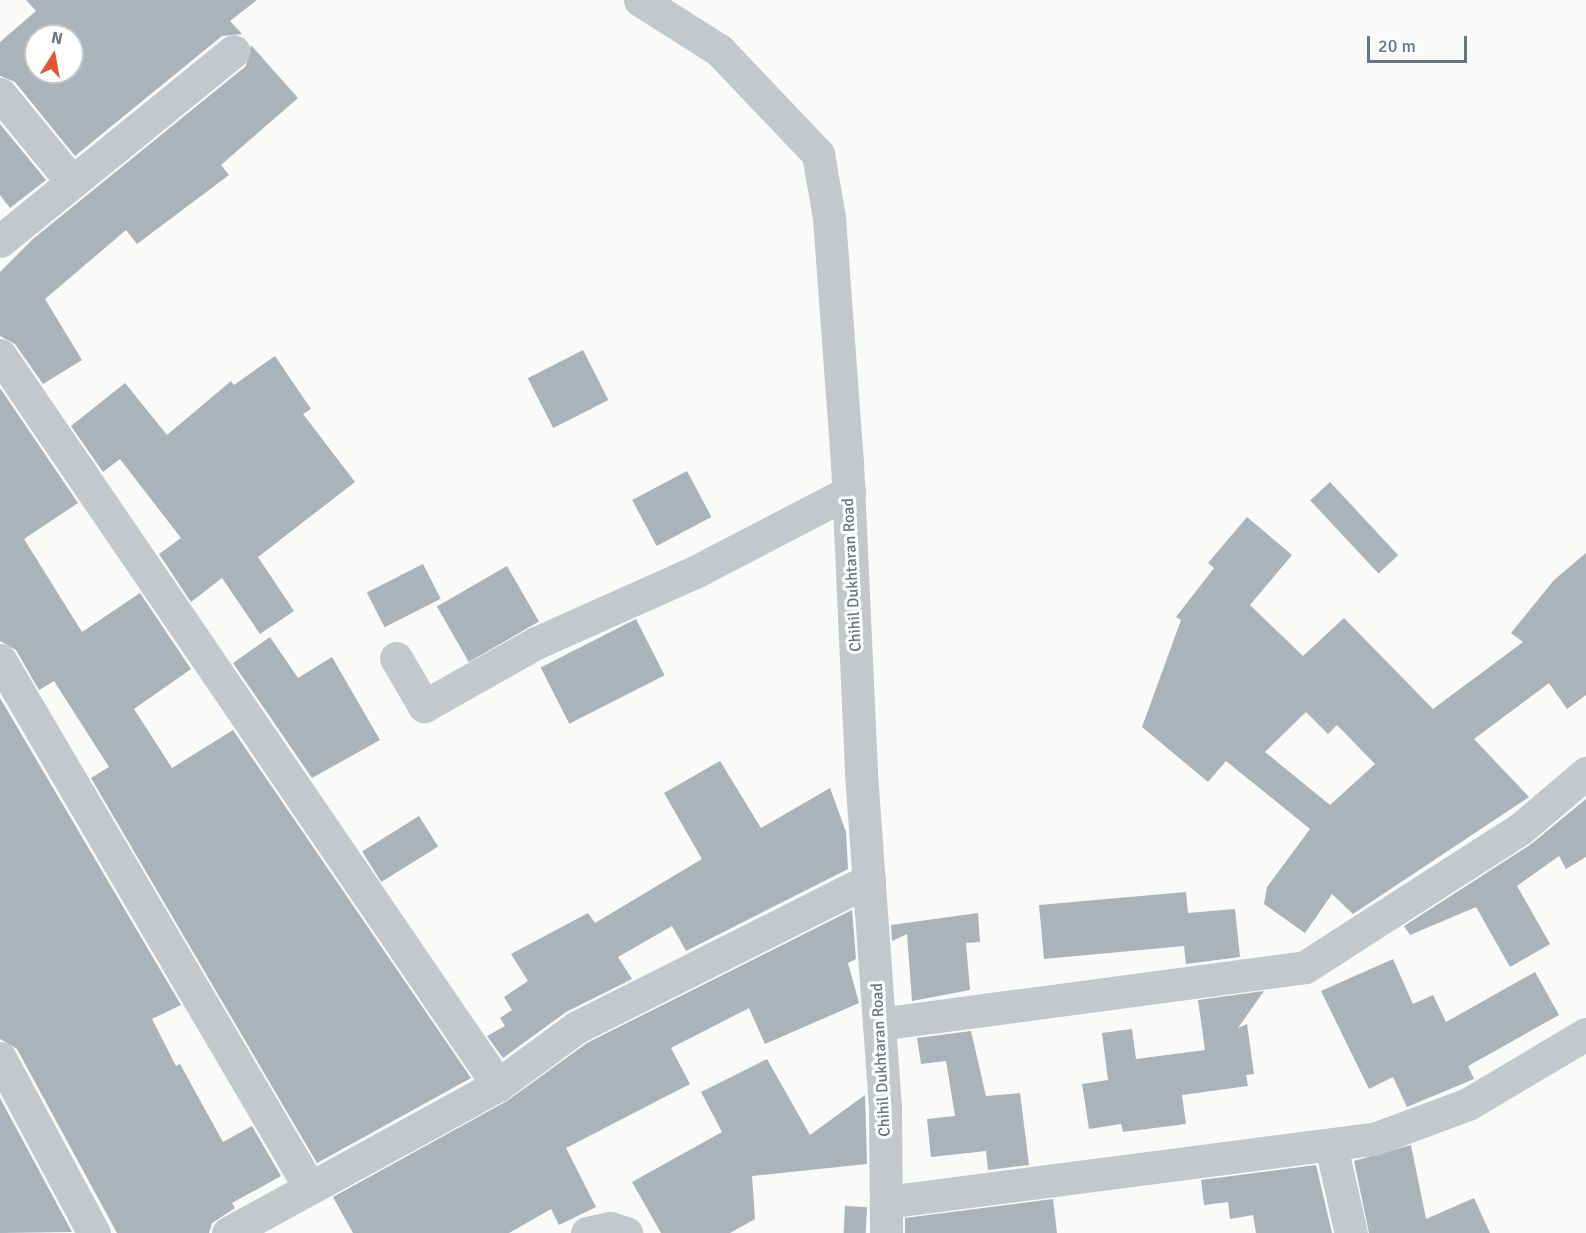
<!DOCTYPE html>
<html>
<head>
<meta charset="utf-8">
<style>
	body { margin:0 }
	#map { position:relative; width:1586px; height:1233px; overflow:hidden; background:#fafaf8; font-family:Signika,sans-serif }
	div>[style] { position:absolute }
	.building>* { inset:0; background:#aab3b9; transform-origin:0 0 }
	.street>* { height:33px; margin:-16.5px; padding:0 16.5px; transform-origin:16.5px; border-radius:16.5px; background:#c3c8cc }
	span { translate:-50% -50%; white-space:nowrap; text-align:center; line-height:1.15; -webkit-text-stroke:6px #fff; paint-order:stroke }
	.street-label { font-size:16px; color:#657683 }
	.north { position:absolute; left:24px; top:24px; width:60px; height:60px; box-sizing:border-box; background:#fff; border:2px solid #c1c8cd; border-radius:50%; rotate:11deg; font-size:16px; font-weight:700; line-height:24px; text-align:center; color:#657683 }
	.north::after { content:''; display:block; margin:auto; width:21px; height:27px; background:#e4572e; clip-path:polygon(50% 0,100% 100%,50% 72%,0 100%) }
	.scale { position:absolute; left:1367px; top:36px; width:100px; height:27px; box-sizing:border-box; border:3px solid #657683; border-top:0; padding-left:8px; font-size:18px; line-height:21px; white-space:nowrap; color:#657683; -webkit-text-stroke:4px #fff; paint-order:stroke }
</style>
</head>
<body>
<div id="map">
	<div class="building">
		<div style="clip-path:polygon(evenodd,26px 0,257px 0,230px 21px,242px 34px,222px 36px,75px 156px,15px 82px,0 76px,0 42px,36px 11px,26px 0,36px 36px,72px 36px,72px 72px,36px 72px,36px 36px)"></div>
		<div style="clip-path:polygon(251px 45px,298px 98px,221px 165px,229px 175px,137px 244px,126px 230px,45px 299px,82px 360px,43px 384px,15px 344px,0 336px,0 272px,33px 239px,246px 66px)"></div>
		<div style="clip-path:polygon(0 124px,46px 180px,10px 208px,0 195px)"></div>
		<div style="left:583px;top:350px;width:56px;height:62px;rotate:63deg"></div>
		<div style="clip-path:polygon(275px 356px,311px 409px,303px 414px,355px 482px,258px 557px,294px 611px,260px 634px,222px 578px,191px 602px,159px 554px,181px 538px,120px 459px,103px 472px,71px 426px,125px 383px,167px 435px,231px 381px,234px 385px)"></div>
		<div style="clip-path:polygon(0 388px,78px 503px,24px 539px,82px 632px,140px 593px,191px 669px,134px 709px,172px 768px,233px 730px,471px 1078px,317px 1163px,91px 778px,109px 767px,54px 681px,39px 690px,16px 650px,0 641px)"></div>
		<div style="left:687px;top:471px;width:52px;height:62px;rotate:62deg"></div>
		<div style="left:1330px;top:482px;width:100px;height:27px;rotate:47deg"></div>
		<div style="clip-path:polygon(evenodd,1247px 517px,1292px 555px,1250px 605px,1303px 656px,1344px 618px,1433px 709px,1523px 642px,1511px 633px,1554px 580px,1586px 553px,1586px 695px,1567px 709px,1549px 683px,1474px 739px,1529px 797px,1353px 914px,1332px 894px,1305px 933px,1264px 904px,1267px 887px,1310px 829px,1226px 761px,1208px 782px,1142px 727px,1181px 620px,1176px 617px,1214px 568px,1208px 563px,1247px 517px,1306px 712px,1328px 734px,1337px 725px,1375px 764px,1330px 805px,1265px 752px,1306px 712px)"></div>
		<div style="left:423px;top:564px;width:39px;height:63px;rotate:63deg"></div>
		<div style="left:507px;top:566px;width:64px;height:81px;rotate:60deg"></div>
		<div style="left:636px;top:619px;width:63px;height:107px;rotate:63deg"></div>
		<div style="clip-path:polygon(270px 637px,298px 678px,332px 657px,380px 740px,312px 778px,233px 663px)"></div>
		<div style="clip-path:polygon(0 698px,181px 1005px,152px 1019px,176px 1066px,180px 1064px,223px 1142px,252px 1126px,281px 1176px,232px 1203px,235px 1208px,212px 1223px,209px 1233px,117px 1233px,17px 1049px,0 1039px)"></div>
		<div style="clip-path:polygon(720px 761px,761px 828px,830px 788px,846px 832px,848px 869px,686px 951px,672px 926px,618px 957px,632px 979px,566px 1012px,503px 1058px,487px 1036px,505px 1026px,500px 1018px,512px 1010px,504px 997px,528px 981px,511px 954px,588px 913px,595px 923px,702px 859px,664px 793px)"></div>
		<div style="clip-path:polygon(1586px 799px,1586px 857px,1566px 869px,1559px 856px,1517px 886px,1550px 944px,1510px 967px,1476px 907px,1410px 935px,1404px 926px,1530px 845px)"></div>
		<div style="left:419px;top:816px;width:36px;height:67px;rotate:58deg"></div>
		<div style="clip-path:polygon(1186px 892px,1188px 913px,1235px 909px,1240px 957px,1186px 964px,1184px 946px,1044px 959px,1039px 905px)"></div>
		<div style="clip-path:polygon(852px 910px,856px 959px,848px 963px,859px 1003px,765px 1044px,749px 1008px,671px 1048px,690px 1084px,566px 1148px,596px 1207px,559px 1225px,551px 1209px,509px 1233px,353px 1233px,333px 1197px,507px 1101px,587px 1043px)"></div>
		<div style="clip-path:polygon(978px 913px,980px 942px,966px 943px,970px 990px,912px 1001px,907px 934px,892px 941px,891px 925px)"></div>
		<div style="clip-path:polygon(1393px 959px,1413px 1004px,1433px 995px,1446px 1022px,1535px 972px,1559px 1015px,1468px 1066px,1474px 1079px,1407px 1107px,1393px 1077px,1369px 1089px,1321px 991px)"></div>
		<div style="clip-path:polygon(1264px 991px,1238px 1028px,1247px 1024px,1254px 1074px,1246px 1075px,1248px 1086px,1182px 1095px,1186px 1124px,1123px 1132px,1121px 1124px,1089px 1129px,1082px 1084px,1108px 1080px,1102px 1033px,1132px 1029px,1136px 1059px,1205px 1050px,1198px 1000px)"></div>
		<div style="clip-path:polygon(971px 1031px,986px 1096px,1020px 1093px,1029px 1165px,988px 1170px,986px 1151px,931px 1157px,927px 1119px,955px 1116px,946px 1061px,921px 1064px,917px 1038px)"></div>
		<div style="clip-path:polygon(767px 1059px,810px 1135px,865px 1095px,867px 1164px,752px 1176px,755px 1219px,730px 1233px,661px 1233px,632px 1182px,722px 1132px,701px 1092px)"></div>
		<div style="clip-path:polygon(0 1098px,72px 1232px,0 1233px)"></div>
		<div style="clip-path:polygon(1411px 1145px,1426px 1219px,1474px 1198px,1490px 1233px,1369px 1233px,1354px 1161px)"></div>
		<div style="clip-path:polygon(1316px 1165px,1332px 1233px,1256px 1233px,1253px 1215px,1230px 1219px,1228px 1202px,1204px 1205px,1201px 1180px)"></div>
		<div style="clip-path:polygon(1053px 1199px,1057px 1233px,905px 1233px,905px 1218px)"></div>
		<div style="left:845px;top:1206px;width:22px;height:27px;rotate:3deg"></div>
	</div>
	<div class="street">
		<div style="left:640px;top:0;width:93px;rotate:32.3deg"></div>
		<div style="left:719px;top:50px;width:144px;rotate:46.4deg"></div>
		<div style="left:818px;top:154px;width:65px;rotate:80.2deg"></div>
		<div style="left:829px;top:218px;width:245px;rotate:85.8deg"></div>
		<div style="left:847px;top:462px;width:311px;rotate:87.4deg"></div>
		<div style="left:861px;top:773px;width:334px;rotate:85.9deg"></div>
		<div style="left:885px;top:1106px;width:127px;rotate:89.5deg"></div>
		<div style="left:0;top:94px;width:114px;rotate:50.7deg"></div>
		<div style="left:0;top:241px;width:301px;rotate:-39.1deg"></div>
		<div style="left:0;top:355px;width:884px;rotate:55.7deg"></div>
		<div style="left:396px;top:658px;width:56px;rotate:59.7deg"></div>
		<div style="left:424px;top:706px;width:129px;rotate:-29.4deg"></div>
		<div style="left:536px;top:643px;width:174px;rotate:-24.1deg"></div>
		<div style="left:695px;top:572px;width:174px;rotate:-27.5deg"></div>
		<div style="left:0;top:660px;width:612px;rotate:59.58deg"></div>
		<div style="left:879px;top:1024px;width:430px;rotate:-7.6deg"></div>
		<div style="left:1305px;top:967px;width:255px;rotate:-32.7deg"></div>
		<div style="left:1520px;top:829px;width:87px;rotate:-40.3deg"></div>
		<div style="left:0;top:1058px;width:199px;rotate:61.8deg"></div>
		<div style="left:1331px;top:1146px;width:89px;rotate:77.1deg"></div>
		<div style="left:886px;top:1202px;width:492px;rotate:-7.4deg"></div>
		<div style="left:1374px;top:1139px;width:100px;rotate:-20.4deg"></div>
		<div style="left:1468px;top:1104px;width:137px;rotate:-30.7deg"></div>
		<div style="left:228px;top:1233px;width:308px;rotate:-28.7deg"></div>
		<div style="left:498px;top:1085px;width:98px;rotate:-36.3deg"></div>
		<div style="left:577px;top:1027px;width:327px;rotate:-26.7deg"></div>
		<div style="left:587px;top:1233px;width:24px;rotate:-12deg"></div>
		<div style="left:610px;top:1228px;width:17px;rotate:17deg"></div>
	</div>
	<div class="street-label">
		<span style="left:852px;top:575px;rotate:-93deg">Chihil Dukhtaran Road</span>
		<span style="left:881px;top:1060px;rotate:-93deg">Chihil Dukhtaran Road</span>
	</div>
	<div class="north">N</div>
	<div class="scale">20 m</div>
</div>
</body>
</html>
